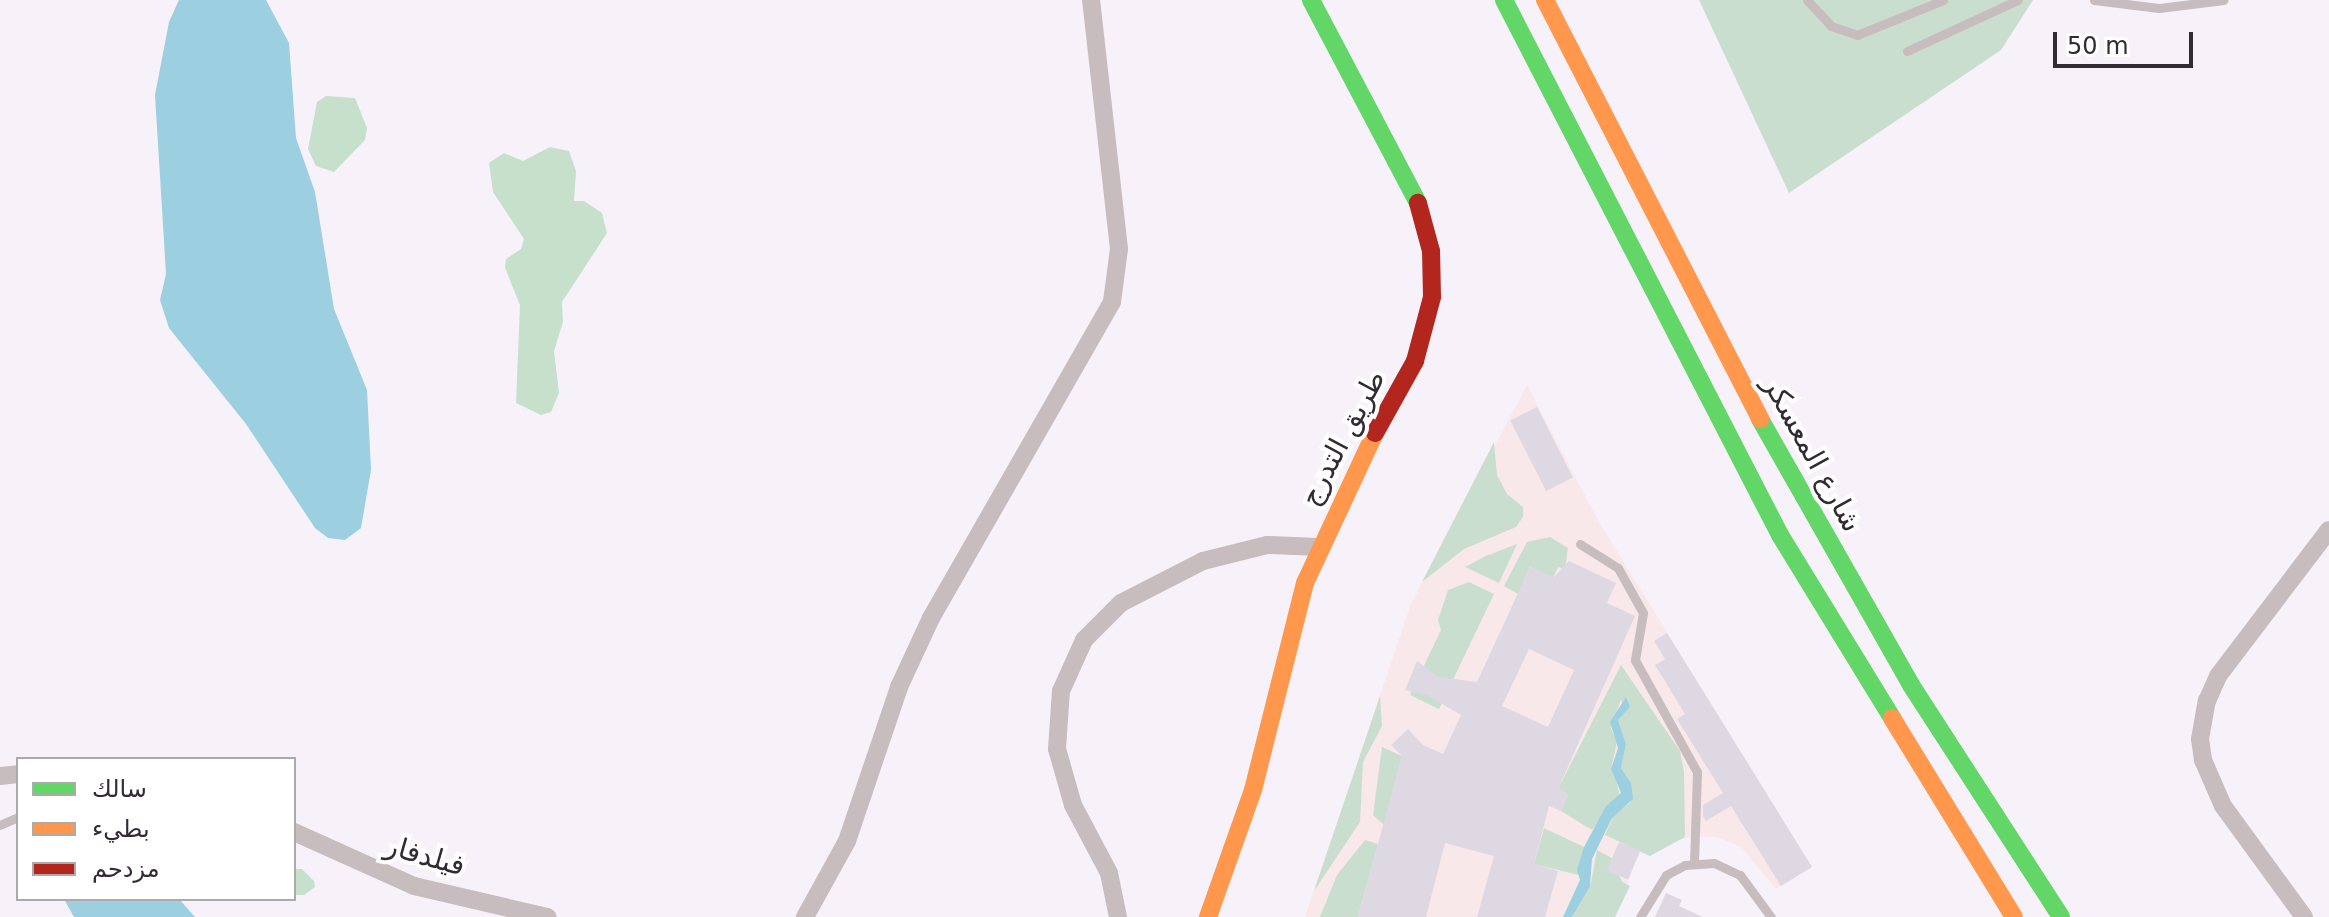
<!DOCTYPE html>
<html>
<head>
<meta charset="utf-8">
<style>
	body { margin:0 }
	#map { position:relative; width:2329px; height:917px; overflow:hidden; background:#f7f1fa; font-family:"DejaVu Sans",Vazirmatn,sans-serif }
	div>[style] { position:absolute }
	.education>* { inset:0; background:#f9e8ea }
	.green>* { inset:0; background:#cadecf }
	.forest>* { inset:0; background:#c7e0cc }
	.water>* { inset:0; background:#9ccfe0 }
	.building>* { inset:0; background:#ded8e2; transform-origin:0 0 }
	.lane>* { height:9px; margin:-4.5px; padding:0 4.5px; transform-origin:4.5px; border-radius:4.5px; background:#c7bdbe }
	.street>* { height:18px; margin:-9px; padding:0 9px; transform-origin:9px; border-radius:9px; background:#c7bdbe }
	.fast>* { height:18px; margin:-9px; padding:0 9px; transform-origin:9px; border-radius:9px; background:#63d668 }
	.slow>* { height:18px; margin:-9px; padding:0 9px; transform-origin:9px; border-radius:9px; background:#ff974d }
	.jam>* { height:18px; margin:-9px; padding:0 9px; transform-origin:9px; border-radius:9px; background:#b3261e }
	span { translate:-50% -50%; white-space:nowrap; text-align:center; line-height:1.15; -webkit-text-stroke:8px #fff; paint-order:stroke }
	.street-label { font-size:28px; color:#322b35 }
	.legend { position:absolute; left:16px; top:757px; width:280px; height:144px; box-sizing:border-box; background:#fff; border:2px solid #adaaae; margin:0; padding:10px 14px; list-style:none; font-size:24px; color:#322b35 }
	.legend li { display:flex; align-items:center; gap:16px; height:40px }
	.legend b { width:40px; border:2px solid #adaaae }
	.scale { position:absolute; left:2053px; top:32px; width:140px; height:36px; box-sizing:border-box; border:4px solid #322b35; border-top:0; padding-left:10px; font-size:24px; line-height:28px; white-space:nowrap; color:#322b35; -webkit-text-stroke:6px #fff; paint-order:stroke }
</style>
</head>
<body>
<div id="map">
	<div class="education">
		<div style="clip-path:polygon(1527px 385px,1599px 522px,1812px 867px,1776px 889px,1741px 847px,1717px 837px,1689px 837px,1666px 844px,1650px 856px,1639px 852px,1615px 917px,1305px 917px,1411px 604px)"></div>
	</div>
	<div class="green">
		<div style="clip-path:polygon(1699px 0,2033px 0,2001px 50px,1789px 193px)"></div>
		<div style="clip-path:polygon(1494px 442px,1497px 475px,1507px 494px,1523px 507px,1523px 517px,1516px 527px,1464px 549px,1422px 582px)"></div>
		<div style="clip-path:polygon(1550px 537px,1568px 548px,1565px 569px,1558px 567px,1553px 578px,1530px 567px,1518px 594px,1504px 586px,1527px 542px)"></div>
		<div style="clip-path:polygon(1517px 544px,1499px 583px,1465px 567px,1486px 556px)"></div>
		<div style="clip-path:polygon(1469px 582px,1494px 594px,1439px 709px,1410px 695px,1441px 630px,1438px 620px,1448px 590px)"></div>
		<div style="clip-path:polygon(1621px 665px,1680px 751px,1684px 772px,1685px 837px,1650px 856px,1605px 835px,1614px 814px,1630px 803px,1631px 783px,1621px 768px,1626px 744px,1618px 720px,1626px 710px,1621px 700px,1611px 728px,1617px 742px,1612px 765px,1620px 796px,1592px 830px,1561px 811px,1568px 794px,1558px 789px)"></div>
		<div style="clip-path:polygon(1380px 696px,1382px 726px,1363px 762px,1360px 822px,1314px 891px)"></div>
		<div style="clip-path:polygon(1382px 747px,1402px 756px,1384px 825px,1373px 815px)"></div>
		<div style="clip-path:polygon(1544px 828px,1584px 847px,1579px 875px,1534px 864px)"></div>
		<div style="clip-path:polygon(1365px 840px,1378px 844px,1358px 917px,1320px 917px,1337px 875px)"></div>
		<div style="clip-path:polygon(1597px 850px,1612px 858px,1622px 882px,1630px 886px,1615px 917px,1572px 917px,1591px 883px)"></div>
	</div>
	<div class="forest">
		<div style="clip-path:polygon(326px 96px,355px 98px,367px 128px,365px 140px,334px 172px,316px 166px,308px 149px,317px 102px)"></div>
		<div style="clip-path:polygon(550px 147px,569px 151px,576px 171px,574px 201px,584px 201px,602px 213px,607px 233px,562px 302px,563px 322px,554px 351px,559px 393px,551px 412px,541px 415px,516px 403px,520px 305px,505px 268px,506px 259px,521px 249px,524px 239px,493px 192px,489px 163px,504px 153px,523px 161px)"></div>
		<div style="clip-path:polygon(294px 869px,302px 869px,314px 881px,315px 887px,304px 895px,294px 895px)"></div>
	</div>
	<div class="water">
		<div style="clip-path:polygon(179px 0,266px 0,289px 43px,296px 138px,315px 192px,334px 309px,367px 390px,371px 470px,361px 528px,345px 540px,328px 538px,315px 528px,246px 424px,169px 328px,160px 300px,166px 274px,155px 95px,169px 22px)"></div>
		<div style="clip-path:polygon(1626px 697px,1630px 707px,1618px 720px,1626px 744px,1621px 768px,1631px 783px,1633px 799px,1612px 818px,1592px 859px,1590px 886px,1572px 917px,1563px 917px,1580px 880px,1577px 870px,1584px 847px,1606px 806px,1621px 793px,1611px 769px,1618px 748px,1610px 722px)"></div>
		<div style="clip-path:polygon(64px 899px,179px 899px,195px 917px,74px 917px)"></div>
	</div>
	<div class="building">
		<div style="left:1537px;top:407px;width:79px;height:30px;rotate:63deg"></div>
		<div style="clip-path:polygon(evenodd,1569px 561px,1616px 583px,1607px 603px,1635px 616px,1558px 789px,1569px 794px,1561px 811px,1549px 806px,1534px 864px,1558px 871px,1545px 917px,1477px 917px,1494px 856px,1445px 843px,1426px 917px,1358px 917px,1402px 756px,1391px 745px,1408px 729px,1423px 745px,1443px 754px,1461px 715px,1429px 696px,1405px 690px,1417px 661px,1438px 677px,1477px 682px,1530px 567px,1553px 578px,1569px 561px,1529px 649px,1574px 670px,1548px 727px,1502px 706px,1529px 649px)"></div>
		<div style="clip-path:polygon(1667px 633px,1812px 867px,1781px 886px,1731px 806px,1706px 821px,1703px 816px,1703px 805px,1723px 793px,1677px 719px,1685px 714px,1655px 665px,1665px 659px,1654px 641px)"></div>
		<div style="left:1619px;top:842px;width:23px;height:31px;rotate:23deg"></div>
		<div style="clip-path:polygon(1666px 893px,1682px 900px,1679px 906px,1703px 917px,1655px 917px)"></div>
	</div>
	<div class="lane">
		<div style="left:1807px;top:0;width:35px;rotate:47deg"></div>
		<div style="left:1831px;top:26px;width:28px;rotate:19deg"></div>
		<div style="left:1857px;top:35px;width:93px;rotate:-22.1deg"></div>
		<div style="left:2094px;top:0;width:65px;rotate:7deg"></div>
		<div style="left:2159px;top:8px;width:65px;rotate:-7deg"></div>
		<div style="left:1907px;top:51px;width:122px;rotate:-24.7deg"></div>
		<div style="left:1580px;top:544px;width:45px;rotate:32.3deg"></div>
		<div style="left:1618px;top:568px;width:51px;rotate:60.9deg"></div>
		<div style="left:1643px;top:613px;width:48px;rotate:99.7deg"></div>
		<div style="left:1635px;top:660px;width:128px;rotate:61deg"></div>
		<div style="left:1697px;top:772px;width:91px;rotate:91.9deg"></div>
		<div style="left:0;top:825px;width:20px;rotate:-24deg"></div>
		<div style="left:1640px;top:917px;width:49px;rotate:-58.2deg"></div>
		<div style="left:1666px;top:875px;width:21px;rotate:-28deg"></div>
		<div style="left:1685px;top:865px;width:29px;rotate:-4deg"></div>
		<div style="left:1714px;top:863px;width:29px;rotate:25deg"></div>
		<div style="left:1740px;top:875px;width:52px;rotate:53.6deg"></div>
	</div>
	<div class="street">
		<div style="left:0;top:776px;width:18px;rotate:-6deg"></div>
		<div style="left:294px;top:832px;width:132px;rotate:24.2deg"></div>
		<div style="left:414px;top:886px;width:137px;rotate:13.1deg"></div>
		<div style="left:805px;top:917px;width:87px;rotate:-61.1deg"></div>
		<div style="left:847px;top:841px;width:163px;rotate:-71.3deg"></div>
		<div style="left:899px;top:687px;width:76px;rotate:-65.1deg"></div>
		<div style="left:931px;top:618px;width:364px;rotate:-60.2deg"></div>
		<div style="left:1112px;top:302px;width:53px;rotate:-82.5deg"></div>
		<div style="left:1119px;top:249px;width:251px;rotate:-96.4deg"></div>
		<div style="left:1118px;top:917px;width:45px;rotate:-101.6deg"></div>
		<div style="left:1109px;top:873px;width:77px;rotate:-117.9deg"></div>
		<div style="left:1073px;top:805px;width:58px;rotate:-105.9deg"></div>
		<div style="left:1057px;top:749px;width:58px;rotate:-86.1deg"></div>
		<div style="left:1061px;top:691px;width:56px;rotate:-65.7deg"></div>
		<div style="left:1084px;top:640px;width:52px;rotate:-45deg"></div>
		<div style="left:1121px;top:603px;width:92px;rotate:-27.1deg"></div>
		<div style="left:1203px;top:561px;width:66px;rotate:-14deg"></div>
		<div style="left:1267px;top:545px;width:52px;rotate:2.2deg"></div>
		<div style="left:2304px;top:917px;width:137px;rotate:-126.1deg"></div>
		<div style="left:2223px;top:806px;width:50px;rotate:-113.5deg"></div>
		<div style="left:2203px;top:760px;width:21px;rotate:-98deg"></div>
		<div style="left:2200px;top:739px;width:39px;rotate:-80deg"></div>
		<div style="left:2207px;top:701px;width:27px;rotate:-66deg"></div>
		<div style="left:2218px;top:676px;width:183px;rotate:-52.8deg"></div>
	</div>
	<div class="fast">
		<div style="left:1311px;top:0;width:229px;rotate:62.2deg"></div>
		<div style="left:1504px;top:0;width:602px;rotate:62.71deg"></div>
		<div style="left:1780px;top:535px;width:215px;rotate:58.5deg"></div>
		<div style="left:1760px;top:419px;width:306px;rotate:60.4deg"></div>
		<div style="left:1911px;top:685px;width:276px;rotate:57.1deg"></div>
	</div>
	<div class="slow">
		<div style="left:1545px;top:0;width:471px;rotate:62.8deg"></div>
		<div style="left:1892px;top:718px;width:233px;rotate:58.5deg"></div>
		<div style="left:1208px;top:917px;width:135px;rotate:-70.5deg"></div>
		<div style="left:1253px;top:790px;width:213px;rotate:-75.9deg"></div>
		<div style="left:1305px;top:583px;width:166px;rotate:-65deg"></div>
	</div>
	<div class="jam">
		<div style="left:1375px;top:433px;width:82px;rotate:-60.9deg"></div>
		<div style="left:1415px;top:361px;width:66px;rotate:-75.1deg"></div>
		<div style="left:1432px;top:297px;width:46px;rotate:-91.2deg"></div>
		<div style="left:1431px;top:251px;width:50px;rotate:-105.2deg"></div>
	</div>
	<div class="street-label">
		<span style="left:1343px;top:438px;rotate:-62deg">طريق التدرج</span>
		<span style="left:1812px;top:454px;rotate:61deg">شارع المعسكر</span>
		<span style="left:425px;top:856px;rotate:16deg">فيلدفار</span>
	</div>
	<ul class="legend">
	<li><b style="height:10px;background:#63d668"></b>سالك</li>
	<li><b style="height:10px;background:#ff974d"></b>بطيء</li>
	<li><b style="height:10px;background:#b3261e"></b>مزدحم</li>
	</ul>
	<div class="scale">50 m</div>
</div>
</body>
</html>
